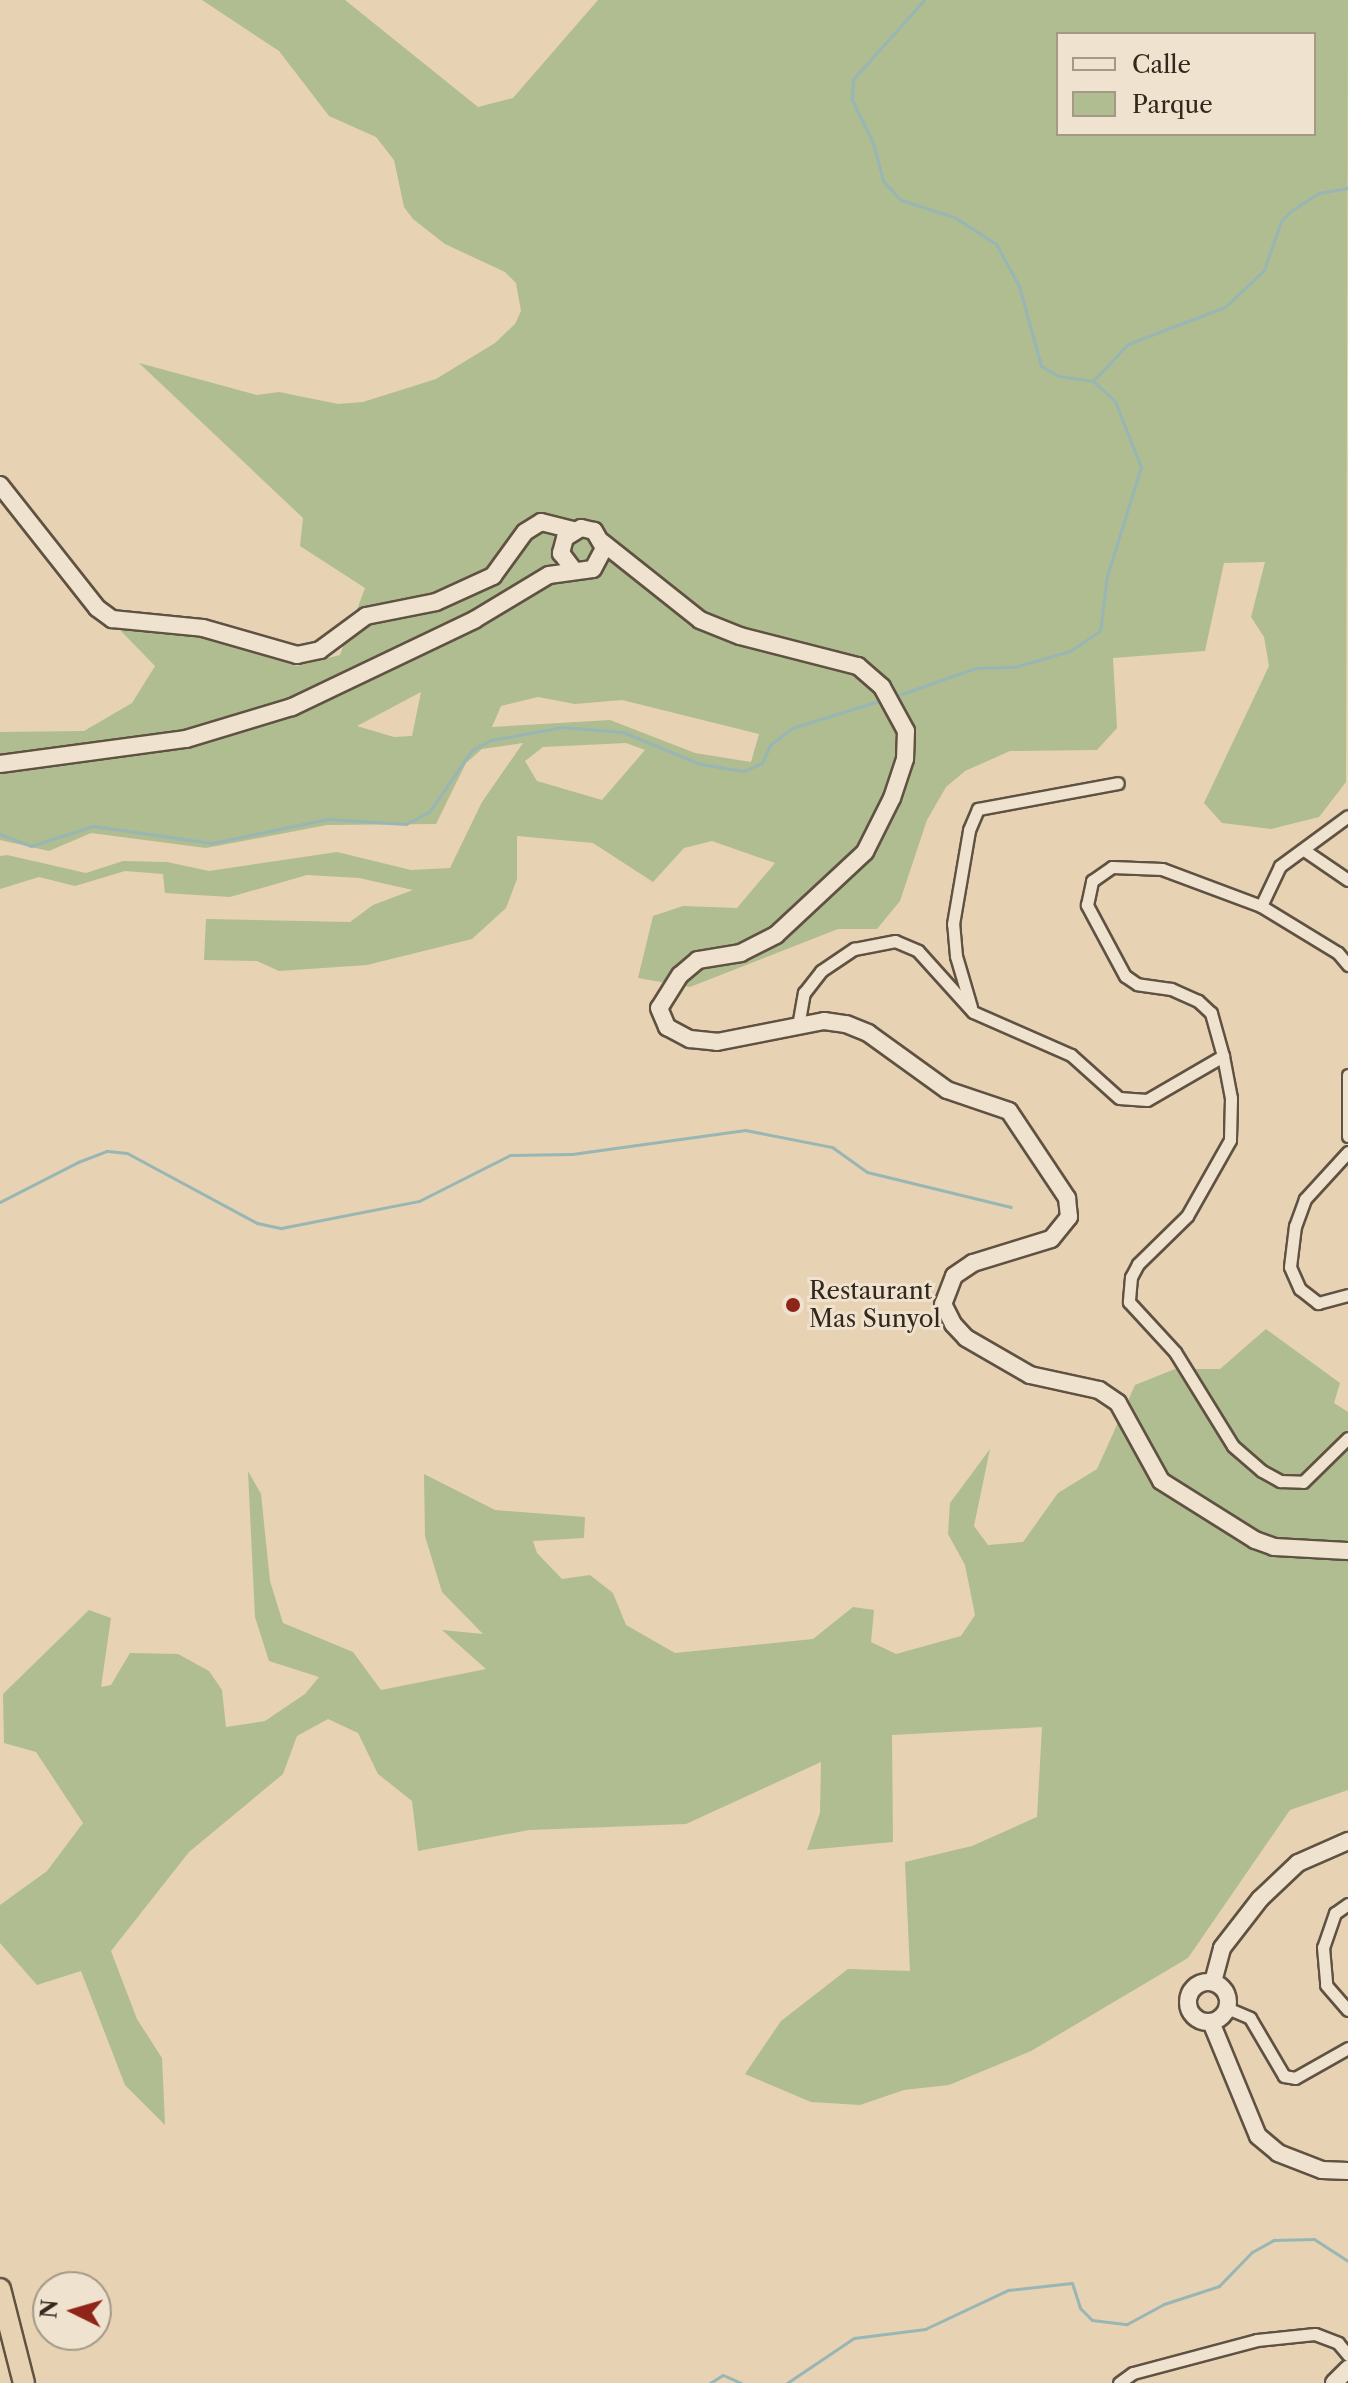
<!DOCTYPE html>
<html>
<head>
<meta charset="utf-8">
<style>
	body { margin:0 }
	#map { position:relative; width:1348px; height:2383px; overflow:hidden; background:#e7d2b3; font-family:"Libre Caslon Text",serif }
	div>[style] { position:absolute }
	.green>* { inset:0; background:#afbd91 }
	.stream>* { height:3px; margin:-1.5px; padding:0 1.5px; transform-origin:1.5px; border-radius:1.5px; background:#98b6b4 }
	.roads { filter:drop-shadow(2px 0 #605242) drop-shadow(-2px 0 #605242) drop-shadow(0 2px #605242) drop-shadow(0 -2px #605242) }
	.street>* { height:11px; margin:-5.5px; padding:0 5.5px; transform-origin:5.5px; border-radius:5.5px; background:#efe2ce }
	.secondary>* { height:16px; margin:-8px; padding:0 8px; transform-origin:8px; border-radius:8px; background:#efe2ce }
	.secondary>.ring { margin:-8px; padding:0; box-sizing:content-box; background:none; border:16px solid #efe2ce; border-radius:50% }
	.highway>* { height:20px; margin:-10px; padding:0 10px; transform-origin:10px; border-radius:10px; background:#e7d2b3 }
	.dots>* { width:22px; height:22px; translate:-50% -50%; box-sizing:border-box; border:4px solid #efe2ce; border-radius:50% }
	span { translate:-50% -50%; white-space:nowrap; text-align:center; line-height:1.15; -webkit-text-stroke:6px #efe2ce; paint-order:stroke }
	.poi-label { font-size:24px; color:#33281d }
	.left { translate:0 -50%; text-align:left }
	.legend { position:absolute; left:1056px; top:32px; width:260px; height:104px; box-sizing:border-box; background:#efe2ce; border:2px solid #a49887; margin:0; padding:10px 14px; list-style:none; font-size:24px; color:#33281d }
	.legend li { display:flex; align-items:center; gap:16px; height:40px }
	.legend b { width:40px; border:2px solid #a49887 }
	.north { position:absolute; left:32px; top:2271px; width:80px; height:80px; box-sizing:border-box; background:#efe2ce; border:2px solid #a49887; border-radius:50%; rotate:275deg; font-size:22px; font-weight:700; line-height:32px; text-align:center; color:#33281d }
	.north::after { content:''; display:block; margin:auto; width:28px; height:36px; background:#8f2418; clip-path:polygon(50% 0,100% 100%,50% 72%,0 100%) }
</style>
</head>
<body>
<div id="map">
	<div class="green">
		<div style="clip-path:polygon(evenodd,202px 0,345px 0,478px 107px,513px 98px,598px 0,1348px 0,1346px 782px,1319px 817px,1271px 829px,1222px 823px,1204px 803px,1269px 666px,1264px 637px,1251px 617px,1265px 562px,1224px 563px,1205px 651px,1113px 658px,1117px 728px,1097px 750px,1010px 751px,965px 771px,946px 787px,927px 820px,900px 901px,877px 929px,838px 929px,690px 987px,638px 978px,653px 916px,683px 906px,737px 908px,775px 863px,712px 841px,684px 848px,653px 882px,593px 843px,517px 836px,517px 879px,506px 908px,472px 939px,367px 965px,279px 971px,257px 961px,204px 960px,206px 919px,350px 922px,373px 905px,413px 890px,359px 878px,307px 875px,230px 897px,165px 893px,163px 874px,125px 871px,75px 886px,39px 877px,0 889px,0 856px,7px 855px,86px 873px,123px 861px,167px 862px,209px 871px,337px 852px,411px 870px,450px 868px,482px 802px,523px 743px,482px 749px,466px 763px,436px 824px,327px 825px,206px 848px,91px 833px,49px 851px,0 840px,0 732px,84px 731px,132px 703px,155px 666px,120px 630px,207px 635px,297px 666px,340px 655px,365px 588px,300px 546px,303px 518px,139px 363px,257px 395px,279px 392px,338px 404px,363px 402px,436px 379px,495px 343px,515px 324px,521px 311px,516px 283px,505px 272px,445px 244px,413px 219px,404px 207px,394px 160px,376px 137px,329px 116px,279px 51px,202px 0,1058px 34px,1314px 34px,1314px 134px,1058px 134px,1058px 34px,202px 0,421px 692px,412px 736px,394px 737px,357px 726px,421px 692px,202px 0,538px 697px,575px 704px,622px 700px,759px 734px,751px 762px,695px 753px,610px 720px,492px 727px,501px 706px,538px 697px,202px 0,626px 743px,645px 750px,602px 800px,537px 781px,525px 761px,543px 747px,626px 743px)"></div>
		<div style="clip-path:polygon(1266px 1329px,1340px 1383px,1334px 1403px,1348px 1412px,1348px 1790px,1290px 1810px,1188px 1958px,1031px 2051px,949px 2085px,904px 2090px,860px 2105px,811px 2102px,745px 2074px,781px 2021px,848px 1969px,910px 1971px,905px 1862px,972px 1846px,1037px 1817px,1042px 1727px,892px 1735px,893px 1842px,807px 1850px,820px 1813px,821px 1762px,686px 1824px,529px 1830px,418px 1851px,412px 1801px,378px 1774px,358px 1733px,328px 1719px,297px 1736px,283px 1774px,189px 1852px,111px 1951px,137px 2019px,162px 2058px,165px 2125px,125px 2085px,81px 1971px,37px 1985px,0 1943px,0 1905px,47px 1871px,83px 1823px,36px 1752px,4px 1743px,3px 1694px,89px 1610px,111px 1618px,101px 1687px,111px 1685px,130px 1653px,178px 1654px,209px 1671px,222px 1690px,226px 1727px,265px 1721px,305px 1694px,319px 1677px,269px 1661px,255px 1617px,248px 1471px,261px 1494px,270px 1581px,283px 1623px,353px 1652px,381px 1690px,486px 1669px,442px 1630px,483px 1634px,442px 1592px,425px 1536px,424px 1474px,495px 1510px,585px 1517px,584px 1538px,533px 1541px,537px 1553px,562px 1579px,590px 1575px,613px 1593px,626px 1625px,675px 1653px,813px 1639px,853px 1607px,874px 1610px,871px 1642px,896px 1654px,961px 1636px,975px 1615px,965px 1565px,948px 1534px,950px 1503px,990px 1449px,974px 1526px,988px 1545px,1023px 1542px,1058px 1493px,1097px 1469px,1135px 1385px,1175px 1369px,1220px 1369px)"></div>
	</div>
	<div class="stream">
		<div style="left:924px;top:0;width:106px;rotate:131.9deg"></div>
		<div style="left:853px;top:79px;width:21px;rotate:93deg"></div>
		<div style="left:852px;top:100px;width:48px;rotate:64deg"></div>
		<div style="left:873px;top:143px;width:39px;rotate:75deg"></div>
		<div style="left:883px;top:181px;width:26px;rotate:47deg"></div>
		<div style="left:901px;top:200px;width:56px;rotate:17.8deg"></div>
		<div style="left:954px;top:217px;width:50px;rotate:32.7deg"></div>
		<div style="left:996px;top:244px;width:48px;rotate:61.3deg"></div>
		<div style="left:1019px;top:286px;width:83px;rotate:74.6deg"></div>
		<div style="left:1041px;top:366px;width:20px;rotate:30deg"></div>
		<div style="left:1058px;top:376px;width:35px;rotate:8deg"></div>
		<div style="left:893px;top:697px;width:88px;rotate:-19.3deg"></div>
		<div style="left:976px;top:668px;width:38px;rotate:-2deg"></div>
		<div style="left:1014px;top:667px;width:58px;rotate:-15.9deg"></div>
		<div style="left:1070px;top:651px;width:36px;rotate:-34deg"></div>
		<div style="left:1100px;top:631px;width:55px;rotate:-82.7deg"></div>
		<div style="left:1107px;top:576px;width:114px;rotate:-72.7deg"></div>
		<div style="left:1141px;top:467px;width:71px;rotate:-111.5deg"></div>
		<div style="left:1115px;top:401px;width:30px;rotate:-138deg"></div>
		<div style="left:1093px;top:381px;width:51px;rotate:-46.6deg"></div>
		<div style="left:1128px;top:344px;width:104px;rotate:-20.9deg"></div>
		<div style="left:1225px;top:307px;width:54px;rotate:-43.5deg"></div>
		<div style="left:1264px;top:270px;width:52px;rotate:-70.9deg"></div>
		<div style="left:1281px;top:221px;width:14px;rotate:-45deg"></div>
		<div style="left:1291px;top:211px;width:33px;rotate:-33deg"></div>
		<div style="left:1319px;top:193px;width:29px;rotate:-10deg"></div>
		<div style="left:0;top:834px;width:33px;rotate:21deg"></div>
		<div style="left:31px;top:846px;width:65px;rotate:-17.9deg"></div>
		<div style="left:93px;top:826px;width:120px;rotate:8.1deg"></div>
		<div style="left:212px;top:843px;width:118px;rotate:-11.7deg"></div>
		<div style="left:328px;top:819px;width:78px;rotate:3.7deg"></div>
		<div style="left:406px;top:824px;width:26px;rotate:-28deg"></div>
		<div style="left:429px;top:812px;width:75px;rotate:-55.3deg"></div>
		<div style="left:472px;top:750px;width:21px;rotate:-28deg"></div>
		<div style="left:491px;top:740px;width:73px;rotate:-10.2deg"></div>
		<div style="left:563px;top:727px;width:60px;rotate:4.8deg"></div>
		<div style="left:623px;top:732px;width:83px;rotate:22.6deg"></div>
		<div style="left:700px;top:764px;width:45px;rotate:9deg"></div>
		<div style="left:744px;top:771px;width:20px;rotate:-24deg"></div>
		<div style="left:762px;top:763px;width:20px;rotate:-66deg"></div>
		<div style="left:770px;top:745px;width:28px;rotate:-38deg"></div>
		<div style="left:792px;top:728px;width:94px;rotate:-17.3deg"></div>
		<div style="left:0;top:1202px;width:88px;rotate:-27.1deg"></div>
		<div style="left:78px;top:1162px;width:31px;rotate:-21deg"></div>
		<div style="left:107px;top:1151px;width:20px;rotate:6deg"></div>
		<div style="left:127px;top:1153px;width:148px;rotate:28.3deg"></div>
		<div style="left:257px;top:1223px;width:25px;rotate:12deg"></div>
		<div style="left:281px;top:1228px;width:141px;rotate:-11.1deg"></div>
		<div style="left:419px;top:1201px;width:102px;rotate:-26.8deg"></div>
		<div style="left:510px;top:1155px;width:62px;rotate:-0.9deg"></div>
		<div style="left:572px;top:1154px;width:175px;rotate:-7.9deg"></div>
		<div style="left:745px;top:1130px;width:89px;rotate:11.1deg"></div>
		<div style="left:832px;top:1147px;width:43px;rotate:35.5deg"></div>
		<div style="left:867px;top:1172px;width:148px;rotate:13.7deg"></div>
		<div style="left:710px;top:2383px;width:15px;rotate:-32deg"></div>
		<div style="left:723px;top:2375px;width:20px;rotate:24deg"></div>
		<div style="left:787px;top:2383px;width:81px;rotate:-33.9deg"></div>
		<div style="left:854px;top:2338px;width:72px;rotate:-7.2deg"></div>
		<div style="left:925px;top:2329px;width:92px;rotate:-25.2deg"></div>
		<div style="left:1008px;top:2290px;width:64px;rotate:-6.2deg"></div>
		<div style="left:1072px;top:2283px;width:26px;rotate:72deg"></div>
		<div style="left:1080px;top:2308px;width:17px;rotate:45deg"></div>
		<div style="left:1092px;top:2320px;width:35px;rotate:7deg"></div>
		<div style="left:1127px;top:2324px;width:42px;rotate:-28.4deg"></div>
		<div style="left:1164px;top:2304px;width:58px;rotate:-18.1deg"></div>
		<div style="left:1219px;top:2286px;width:47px;rotate:-45.9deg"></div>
		<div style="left:1252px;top:2252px;width:25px;rotate:-29deg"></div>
		<div style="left:1274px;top:2240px;width:40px;rotate:-1.4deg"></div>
		<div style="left:1314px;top:2239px;width:40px;rotate:32.9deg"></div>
	</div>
	<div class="roads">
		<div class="street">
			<div style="left:1304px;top:850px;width:53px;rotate:34.3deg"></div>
			<div style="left:1261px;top:906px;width:90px;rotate:31.4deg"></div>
			<div style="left:1338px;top:953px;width:16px;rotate:50deg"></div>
			<div style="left:971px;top:1007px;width:53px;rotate:-106.4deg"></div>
			<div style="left:956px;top:956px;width:32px;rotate:-95deg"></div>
			<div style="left:953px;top:924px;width:95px;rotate:-80.3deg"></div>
			<div style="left:969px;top:830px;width:23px;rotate:-67deg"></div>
			<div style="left:978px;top:809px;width:142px;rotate:-10.5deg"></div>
			<div style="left:798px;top:1026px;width:34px;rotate:-80deg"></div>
			<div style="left:804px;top:993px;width:28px;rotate:-52deg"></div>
			<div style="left:821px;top:971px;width:40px;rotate:-34deg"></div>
			<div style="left:854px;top:949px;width:42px;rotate:-11deg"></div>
			<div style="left:895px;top:941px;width:25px;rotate:23deg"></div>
			<div style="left:918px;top:951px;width:82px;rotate:48deg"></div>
			<div style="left:973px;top:1012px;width:107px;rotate:23.7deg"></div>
			<div style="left:1071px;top:1055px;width:64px;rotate:41.9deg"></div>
			<div style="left:1119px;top:1098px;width:28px;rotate:4deg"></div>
			<div style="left:1147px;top:1100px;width:88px;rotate:-30.1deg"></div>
			<div style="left:1223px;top:1056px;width:45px;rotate:-105.6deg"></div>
			<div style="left:1211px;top:1013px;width:18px;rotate:-137deg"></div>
			<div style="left:1198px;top:1001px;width:30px;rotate:-156deg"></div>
			<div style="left:1171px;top:989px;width:34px;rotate:-172deg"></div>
			<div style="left:1137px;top:984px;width:14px;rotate:-146deg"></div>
			<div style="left:1125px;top:976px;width:81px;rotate:-118.2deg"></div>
			<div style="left:1087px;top:905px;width:25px;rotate:-78deg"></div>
			<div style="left:1092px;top:881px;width:24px;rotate:-35deg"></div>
			<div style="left:1112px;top:867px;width:50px;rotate:2.3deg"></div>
			<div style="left:1162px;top:869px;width:106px;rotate:20.5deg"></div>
			<div style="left:1261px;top:906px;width:44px;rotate:-64.6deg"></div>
			<div style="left:1280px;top:866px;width:84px;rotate:-36.3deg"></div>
			<div style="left:1223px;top:1056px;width:43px;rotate:79.2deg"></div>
			<div style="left:1231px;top:1098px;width:42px;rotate:91.4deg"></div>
			<div style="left:1230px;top:1140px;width:87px;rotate:119.5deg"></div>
			<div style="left:1187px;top:1216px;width:69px;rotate:135.6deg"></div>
			<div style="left:1138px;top:1264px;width:15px;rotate:118deg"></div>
			<div style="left:1131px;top:1277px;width:25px;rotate:95deg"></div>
			<div style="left:1129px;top:1302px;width:68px;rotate:47.4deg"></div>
			<div style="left:1175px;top:1352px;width:110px;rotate:58.3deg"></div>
			<div style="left:1233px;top:1446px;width:38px;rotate:41deg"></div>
			<div style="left:1262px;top:1471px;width:21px;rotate:29deg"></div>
			<div style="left:1280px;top:1481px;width:23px;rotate:2deg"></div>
			<div style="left:1303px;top:1482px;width:63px;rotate:-44.4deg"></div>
			<div style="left:1348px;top:1075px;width:61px;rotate:90deg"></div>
			<div style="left:1348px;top:1152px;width:64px;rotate:132.5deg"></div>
			<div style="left:1305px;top:1199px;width:29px;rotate:110deg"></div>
			<div style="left:1295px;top:1226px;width:41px;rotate:97deg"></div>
			<div style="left:1290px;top:1267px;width:24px;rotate:66deg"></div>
			<div style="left:1300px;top:1289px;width:23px;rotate:38deg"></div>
			<div style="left:1318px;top:1303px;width:31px;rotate:-15deg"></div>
			<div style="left:1348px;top:1904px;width:16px;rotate:145deg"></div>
			<div style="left:1335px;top:1913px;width:36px;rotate:109deg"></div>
			<div style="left:1323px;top:1947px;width:38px;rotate:85deg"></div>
			<div style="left:1326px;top:1985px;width:33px;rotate:49deg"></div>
			<div style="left:1227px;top:2008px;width:25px;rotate:23deg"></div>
			<div style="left:1250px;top:2018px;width:67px;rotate:59.6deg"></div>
			<div style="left:1284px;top:2076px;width:11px;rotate:10deg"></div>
			<div style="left:1295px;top:2078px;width:61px;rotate:-29.5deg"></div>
			<div style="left:1119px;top:2383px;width:17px;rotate:-36deg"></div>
			<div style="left:1133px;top:2373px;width:128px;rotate:-14.9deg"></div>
			<div style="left:1257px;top:2340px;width:58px;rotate:-5.9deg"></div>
			<div style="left:1315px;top:2334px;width:25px;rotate:21deg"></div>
			<div style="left:1338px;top:2343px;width:16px;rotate:50deg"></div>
		</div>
		<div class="secondary">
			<div style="left:0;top:485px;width:157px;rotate:51.7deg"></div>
			<div style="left:97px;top:608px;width:19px;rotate:36deg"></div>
			<div style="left:112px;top:619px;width:91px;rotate:5.6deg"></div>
			<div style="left:203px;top:628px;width:98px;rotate:16deg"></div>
			<div style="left:297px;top:655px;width:24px;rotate:-12deg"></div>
			<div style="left:320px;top:650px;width:57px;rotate:-36.5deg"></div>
			<div style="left:366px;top:616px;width:71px;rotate:-11.3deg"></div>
			<div style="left:436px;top:602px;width:63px;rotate:-24.5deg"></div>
			<div style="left:493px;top:576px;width:54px;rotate:-54deg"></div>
			<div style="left:525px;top:532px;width:19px;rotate:-32deg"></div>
			<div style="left:541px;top:522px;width:34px;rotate:14deg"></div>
			<div style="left:602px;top:542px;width:125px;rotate:38.5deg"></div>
			<div style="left:700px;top:620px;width:43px;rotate:21.8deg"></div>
			<div style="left:740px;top:636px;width:122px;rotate:14.3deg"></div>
			<div style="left:858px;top:666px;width:32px;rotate:41deg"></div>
			<div style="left:882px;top:687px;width:50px;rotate:61.4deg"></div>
			<div style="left:906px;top:731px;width:28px;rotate:92deg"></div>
			<div style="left:905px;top:759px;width:41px;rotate:108.4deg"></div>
			<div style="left:892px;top:798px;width:60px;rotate:116.6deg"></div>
			<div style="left:865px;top:852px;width:122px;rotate:137deg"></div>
			<div style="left:776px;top:935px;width:39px;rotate:153deg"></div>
			<div style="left:741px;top:953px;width:44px;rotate:170.8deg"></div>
			<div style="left:698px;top:960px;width:23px;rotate:140deg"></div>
			<div style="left:680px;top:975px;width:39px;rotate:122deg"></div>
			<div style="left:659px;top:1008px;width:21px;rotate:67deg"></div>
			<div style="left:667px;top:1027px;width:26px;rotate:28deg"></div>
			<div style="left:690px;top:1039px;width:27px;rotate:6deg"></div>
			<div style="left:717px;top:1042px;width:109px;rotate:-11.1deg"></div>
			<div style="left:824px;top:1021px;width:22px;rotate:8deg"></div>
			<div style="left:846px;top:1024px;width:24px;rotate:22deg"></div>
			<div style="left:868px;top:1033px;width:97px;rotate:35.8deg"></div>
			<div style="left:947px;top:1090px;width:65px;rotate:18.7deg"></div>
			<div style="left:1009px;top:1111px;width:105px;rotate:56.3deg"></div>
			<div style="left:1067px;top:1198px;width:19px;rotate:84deg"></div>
			<div style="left:1069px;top:1217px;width:28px;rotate:129deg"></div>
			<div style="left:1051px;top:1239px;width:82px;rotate:162.9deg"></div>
			<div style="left:973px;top:1263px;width:23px;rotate:146deg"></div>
			<div style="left:954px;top:1276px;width:30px;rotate:111deg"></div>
			<div style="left:943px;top:1304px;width:22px;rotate:63deg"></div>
			<div style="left:953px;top:1324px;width:19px;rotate:47deg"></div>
			<div style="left:966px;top:1338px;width:74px;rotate:30deg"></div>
			<div style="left:1030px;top:1375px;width:71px;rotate:12.3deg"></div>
			<div style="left:1099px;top:1390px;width:23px;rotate:34deg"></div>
			<div style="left:1118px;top:1403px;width:89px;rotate:61.1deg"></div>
			<div style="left:1161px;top:1481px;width:111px;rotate:32.1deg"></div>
			<div style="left:1255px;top:1540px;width:20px;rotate:20deg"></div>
			<div style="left:1274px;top:1547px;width:74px;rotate:3.1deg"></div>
			<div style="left:0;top:764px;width:188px;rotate:-7.7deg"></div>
			<div style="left:186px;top:739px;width:111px;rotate:-16.8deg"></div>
			<div style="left:292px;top:707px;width:202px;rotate:-25.5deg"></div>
			<div style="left:474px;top:620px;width:87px;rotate:-31deg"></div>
			<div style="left:549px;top:575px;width:44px;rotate:-7.8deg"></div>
			<div style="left:593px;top:569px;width:24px;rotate:-62deg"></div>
			<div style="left:604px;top:548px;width:20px;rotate:-120deg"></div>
			<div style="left:594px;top:531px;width:13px;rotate:-167deg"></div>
			<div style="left:581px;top:528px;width:19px;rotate:148deg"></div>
			<div style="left:565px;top:538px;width:16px;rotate:105deg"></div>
			<div style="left:561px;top:553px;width:20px;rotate:53deg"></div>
			<div class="ring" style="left:1188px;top:1982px;width:24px;height:24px"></div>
			<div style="left:1213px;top:1982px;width:35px;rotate:-75deg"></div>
			<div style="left:1222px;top:1948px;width:62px;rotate:-52.2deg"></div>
			<div style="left:1260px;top:1899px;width:52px;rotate:-43.5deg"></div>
			<div style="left:1298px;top:1863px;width:55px;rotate:-23.7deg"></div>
			<div style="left:1211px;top:2022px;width:123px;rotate:67.6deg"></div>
			<div style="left:1258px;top:2136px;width:26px;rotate:40deg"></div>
			<div style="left:1278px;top:2153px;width:47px;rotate:21.1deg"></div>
			<div style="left:1322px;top:2170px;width:26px;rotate:2deg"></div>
			<div style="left:1334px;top:2383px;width:20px;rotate:-45deg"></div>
		</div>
		<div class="highway">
			<div style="left:0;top:2289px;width:97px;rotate:75.7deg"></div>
		</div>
	</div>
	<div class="dots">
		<div style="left:793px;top:1305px;background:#8f2418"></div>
	</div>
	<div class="poi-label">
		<span class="left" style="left:809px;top:1305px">Restaurant<br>Mas Sunyol</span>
	</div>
	<ul class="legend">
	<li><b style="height:10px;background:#efe2ce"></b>Calle</li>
	<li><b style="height:22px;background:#afbd91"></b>Parque</li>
	</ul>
	<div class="north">N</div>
</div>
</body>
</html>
